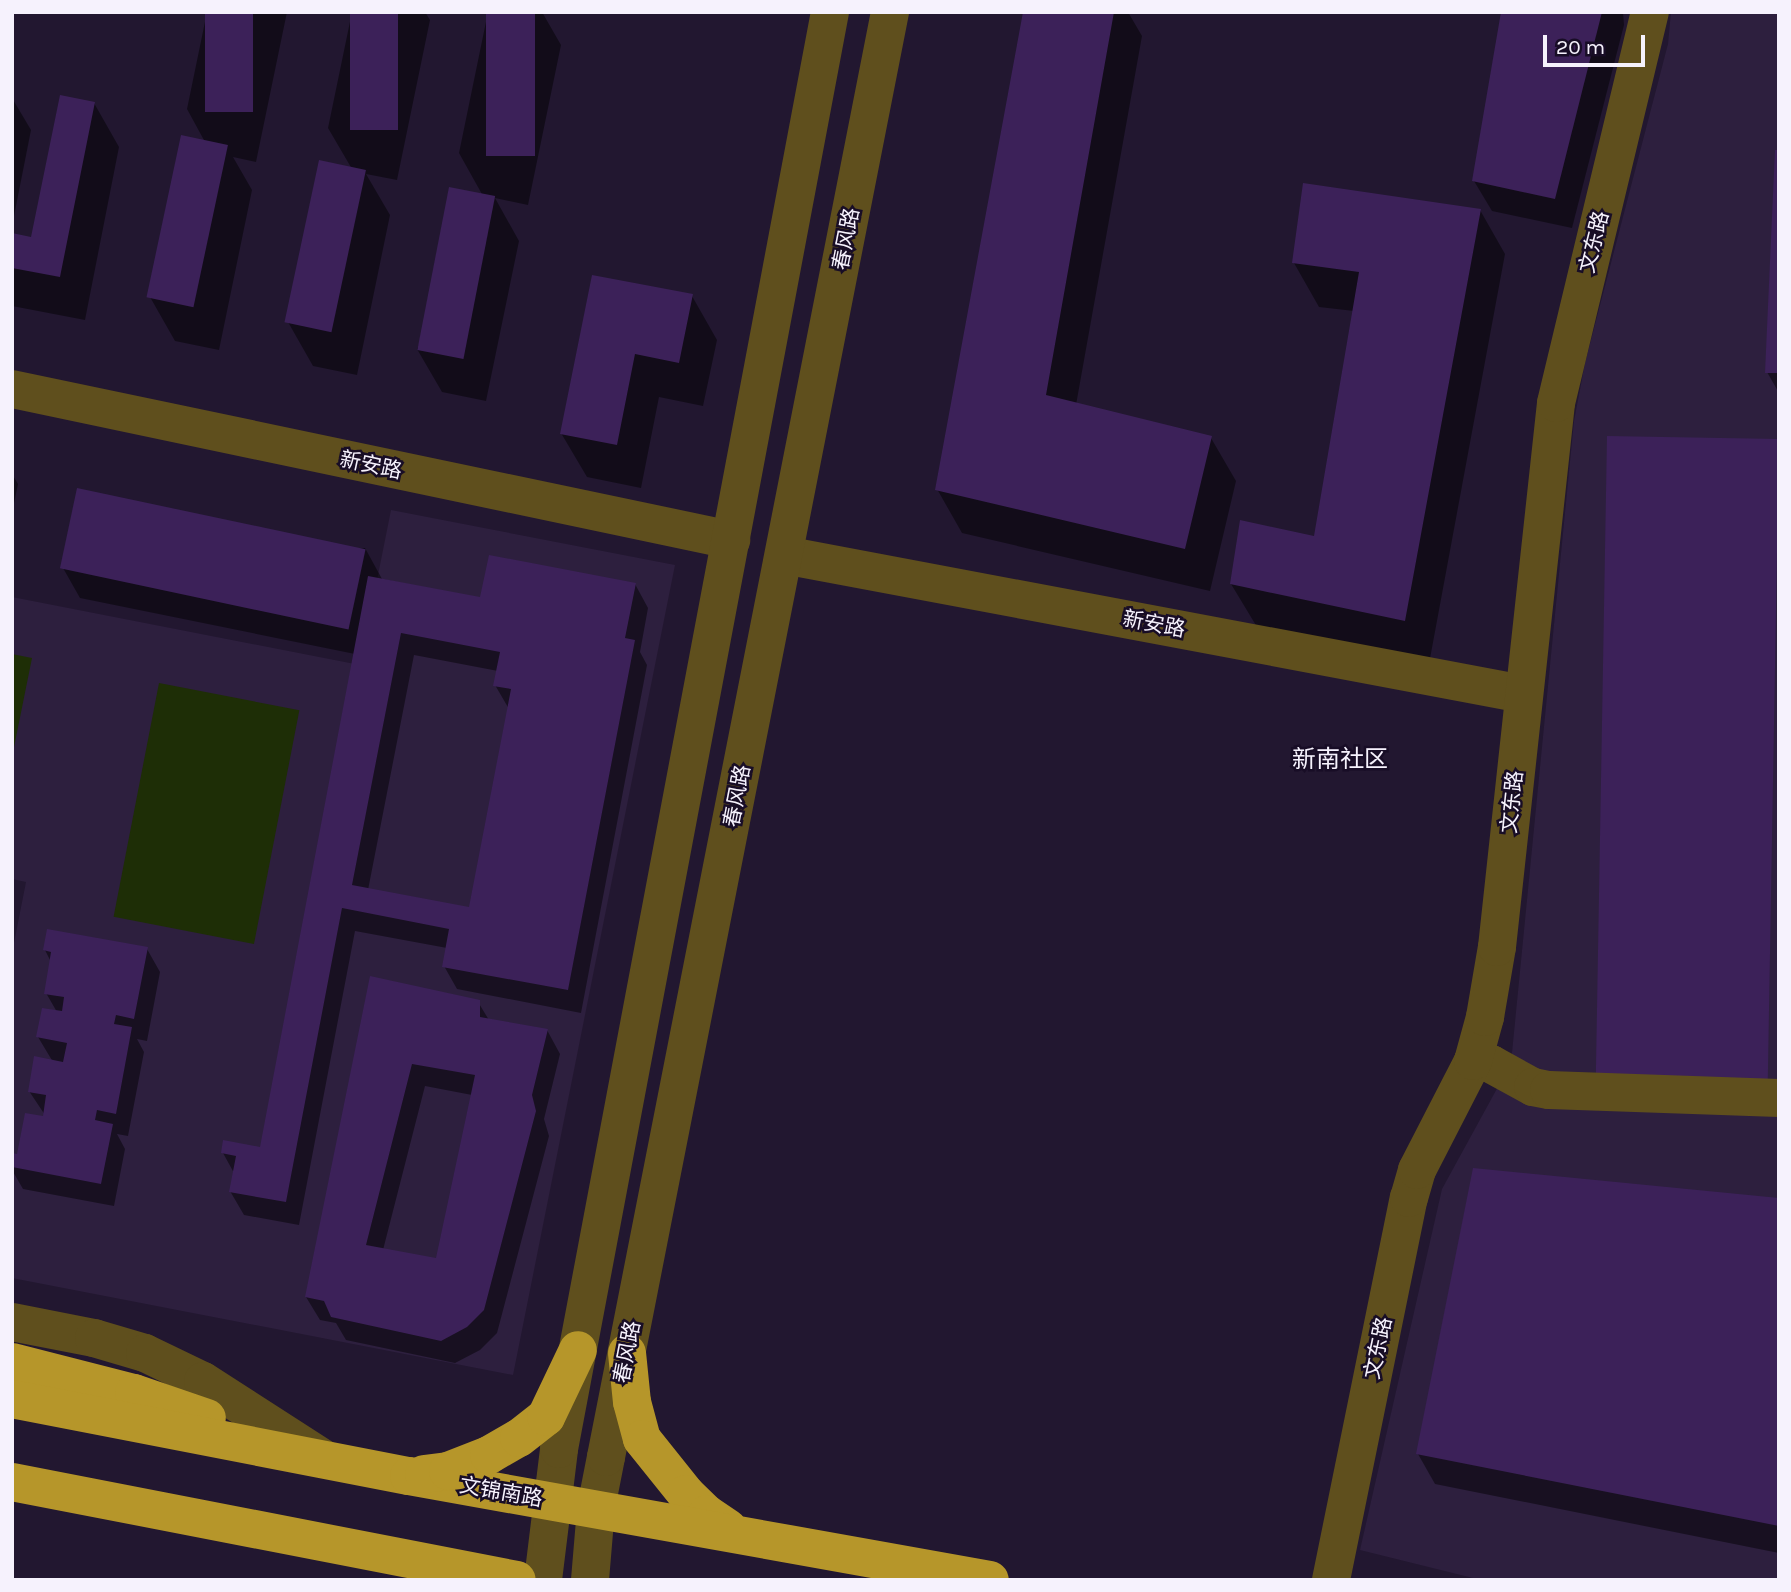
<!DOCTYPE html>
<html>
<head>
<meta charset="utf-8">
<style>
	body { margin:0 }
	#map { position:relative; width:1791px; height:1592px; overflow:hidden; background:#221730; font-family:Karla,"Noto Sans SC",sans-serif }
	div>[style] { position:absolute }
	.built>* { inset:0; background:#2d1f3e }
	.green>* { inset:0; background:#1e2e06; transform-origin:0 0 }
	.shadow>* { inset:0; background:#0007 }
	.building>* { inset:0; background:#3c2159; transform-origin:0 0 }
	.minor>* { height:38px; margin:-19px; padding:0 19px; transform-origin:19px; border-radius:19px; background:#5f4f1d }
	.highway>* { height:38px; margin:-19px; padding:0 19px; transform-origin:19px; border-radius:19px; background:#b6962a }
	span { translate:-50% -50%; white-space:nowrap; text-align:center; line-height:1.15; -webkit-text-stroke:5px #180d26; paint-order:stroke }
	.street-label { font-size:21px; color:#f6f2fd }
	.quarter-label { font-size:24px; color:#f6f2fd }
	.frame { position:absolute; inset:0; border:14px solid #f6f2fd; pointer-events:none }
	.scale { position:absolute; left:1543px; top:35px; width:102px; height:32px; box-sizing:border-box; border:4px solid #f6f2fd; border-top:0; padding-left:9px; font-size:21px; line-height:24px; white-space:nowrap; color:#f6f2fd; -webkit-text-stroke:5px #180d26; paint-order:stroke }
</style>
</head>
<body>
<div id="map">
	<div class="built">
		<div style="clip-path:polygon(1671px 12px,1779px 12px,1779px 1580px,1481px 1580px,1360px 1550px,1442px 1189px,1511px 1063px,1574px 421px,1585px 363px,1668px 44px)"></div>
		<div style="clip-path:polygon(391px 510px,675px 565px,513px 1375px,12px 1278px,12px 953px,26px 882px,12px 879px,12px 597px,360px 665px)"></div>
	</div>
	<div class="green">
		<div style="clip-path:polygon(12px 654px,32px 658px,12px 757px)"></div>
		<div style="left:159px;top:683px;width:143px;height:238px;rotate:11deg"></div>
	</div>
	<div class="shadow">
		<div style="clip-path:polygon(207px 12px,287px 12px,256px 162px,233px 157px,252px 190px,219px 350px,175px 341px,150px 297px,205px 142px,187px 109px)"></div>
		<div style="clip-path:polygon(352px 12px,425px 12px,430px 20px,397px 180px,366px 174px,390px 215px,357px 375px,313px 366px,288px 322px,352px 169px,328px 128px)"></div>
		<div style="clip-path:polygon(488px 12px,542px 12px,561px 45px,528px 205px,495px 198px,519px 241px,486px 401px,442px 392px,417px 349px,483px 196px,459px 153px)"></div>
		<div style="clip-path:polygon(1025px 12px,1128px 12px,1142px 36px,1076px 405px,1211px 438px,1236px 481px,1210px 591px,962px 533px,937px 489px)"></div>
		<div style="clip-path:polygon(1503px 12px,1623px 12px,1624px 25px,1572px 228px,1492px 211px,1474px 181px)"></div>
		<div style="clip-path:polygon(12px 98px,31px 130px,12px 226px)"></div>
		<div style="clip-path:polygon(94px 103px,119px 147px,85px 320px,12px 306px,12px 235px,33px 239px)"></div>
		<div style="clip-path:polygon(1779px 152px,1779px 393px,1767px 372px)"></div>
		<div style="clip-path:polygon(1480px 210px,1505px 254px,1429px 664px,1257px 627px,1231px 584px,1315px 538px,1354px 311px,1319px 307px,1294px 263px)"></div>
		<div style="clip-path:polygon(593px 277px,692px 296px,717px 340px,703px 406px,659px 397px,641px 488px,587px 477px,561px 433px)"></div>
		<div style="clip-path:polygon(12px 474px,18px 484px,12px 513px)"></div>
		<div style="clip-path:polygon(evenodd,365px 548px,382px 579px,482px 599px,635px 584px,648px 608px,640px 652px,647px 665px,581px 1013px,457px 989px,444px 966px,447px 948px,355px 931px,299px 1225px,244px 1215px,230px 1191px,234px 1173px,223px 1153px,261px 1149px,355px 654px,80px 598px,63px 568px,365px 548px,414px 655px,498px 671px,495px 685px,509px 709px,470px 909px,368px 890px,414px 655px)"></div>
		<div style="clip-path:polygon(147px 949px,160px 972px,147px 1041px,137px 1039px,144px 1052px,128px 1136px,117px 1134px,125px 1149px,114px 1206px,23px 1189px,12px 1170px,12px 1156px,18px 1156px,45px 1115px,29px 1091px,53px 1062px,38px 1037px,57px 1012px,46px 993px,51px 962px,45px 950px)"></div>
		<div style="clip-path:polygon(evenodd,371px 978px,478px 1002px,489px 1020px,547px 1030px,560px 1054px,544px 1119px,549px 1136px,497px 1333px,480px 1350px,455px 1363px,346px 1340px,336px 1323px,320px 1320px,306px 1297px,371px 978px,425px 1086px,472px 1095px,437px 1260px,383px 1250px,425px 1086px)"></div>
		<div style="clip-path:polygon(1779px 1199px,1779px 1553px,1435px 1484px,1418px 1454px)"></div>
	</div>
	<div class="building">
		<div style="left:205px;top:12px;width:48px;height:100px"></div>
		<div style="left:350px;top:12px;width:48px;height:118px"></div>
		<div style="left:486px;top:12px;width:49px;height:144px"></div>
		<div style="clip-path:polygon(1023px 12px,1114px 12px,1046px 395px,1212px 436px,1185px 549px,935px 490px)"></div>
		<div style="clip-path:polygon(1501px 12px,1602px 12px,1555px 199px,1472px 181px)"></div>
		<div style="clip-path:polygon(60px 95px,95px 102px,60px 277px,12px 268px,12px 233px,31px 237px)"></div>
		<div style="left:181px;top:135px;width:48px;height:166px;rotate:12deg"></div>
		<div style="clip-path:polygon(1775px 150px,1779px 150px,1779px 373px,1765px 373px)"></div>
		<div style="left:319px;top:160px;width:48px;height:166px;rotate:12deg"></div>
		<div style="clip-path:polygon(1303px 183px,1481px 209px,1405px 621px,1230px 584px,1240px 520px,1314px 536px,1359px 272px,1292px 263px)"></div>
		<div style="left:449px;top:187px;width:47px;height:166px;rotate:11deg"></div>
		<div style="clip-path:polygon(592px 275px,693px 294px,679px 363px,635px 354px,617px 445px,560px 434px)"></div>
		<div style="left:1607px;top:436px;width:172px;height:644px;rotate:1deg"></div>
		<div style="left:77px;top:488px;width:295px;height:82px;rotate:12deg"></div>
		<div style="clip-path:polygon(evenodd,489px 555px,636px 583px,625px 638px,635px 640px,568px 990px,442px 967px,449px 929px,342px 908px,286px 1202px,229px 1192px,236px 1156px,221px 1153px,223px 1140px,260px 1147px,368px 576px,480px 597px,489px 555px,401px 633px,500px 652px,493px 686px,511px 689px,469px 907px,352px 885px,401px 633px)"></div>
		<div style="clip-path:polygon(47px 929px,148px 947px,134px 1019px,116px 1015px,114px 1024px,132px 1027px,116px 1114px,97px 1110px,95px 1120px,113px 1124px,101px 1184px,12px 1167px,12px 1153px,17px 1154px,25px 1113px,43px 1116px,46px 1095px,28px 1092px,34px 1056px,63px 1062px,67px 1043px,36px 1037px,42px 1008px,62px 1011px,64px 997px,44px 994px,51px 952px,43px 950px)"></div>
		<div style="clip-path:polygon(evenodd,370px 976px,480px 1000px,480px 1017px,548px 1029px,532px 1095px,536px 1111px,484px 1310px,467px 1327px,441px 1341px,331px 1317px,324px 1301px,305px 1297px,370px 976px,412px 1064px,475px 1075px,436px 1258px,366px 1245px,412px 1064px)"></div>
		<div style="clip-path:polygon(1473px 1168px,1779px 1198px,1779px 1526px,1416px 1454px)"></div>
	</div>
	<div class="minor">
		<div style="left:12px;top:389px;width:735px;rotate:11.86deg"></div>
		<div style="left:784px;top:555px;width:752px;rotate:10.65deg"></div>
		<div style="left:1473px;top:1061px;width:18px;rotate:9deg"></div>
		<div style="left:1491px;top:1064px;width:48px;rotate:28.7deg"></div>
		<div style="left:1533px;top:1087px;width:16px;rotate:11deg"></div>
		<div style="left:1549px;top:1090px;width:230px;rotate:2deg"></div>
		<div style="left:12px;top:1322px;width:84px;rotate:11deg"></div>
		<div style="left:94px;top:1338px;width:53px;rotate:16.4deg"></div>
		<div style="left:145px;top:1353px;width:64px;rotate:25.8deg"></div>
		<div style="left:203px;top:1381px;width:144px;rotate:32.8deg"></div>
		<div style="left:543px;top:1580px;width:132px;rotate:-83deg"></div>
		<div style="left:559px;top:1449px;width:1462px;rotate:-79.32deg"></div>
		<div style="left:590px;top:1580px;width:72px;rotate:-85.2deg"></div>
		<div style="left:596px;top:1508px;width:52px;rotate:-78.9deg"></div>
		<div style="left:606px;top:1457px;width:1473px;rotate:-78.88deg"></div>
		<div style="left:1331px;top:1580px;width:390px;rotate:-78.5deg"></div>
		<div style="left:1409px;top:1198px;width:29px;rotate:-74deg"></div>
		<div style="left:1417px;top:1170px;width:123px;rotate:-62.8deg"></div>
		<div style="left:1473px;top:1061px;width:46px;rotate:-74.7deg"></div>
		<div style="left:1485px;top:1017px;width:71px;rotate:-80.3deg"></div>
		<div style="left:1497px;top:947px;width:547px;rotate:-83.81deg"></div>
		<div style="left:1556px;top:403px;width:402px;rotate:-76.5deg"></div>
	</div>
	<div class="highway">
		<div style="left:627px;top:1353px;width:49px;rotate:84.2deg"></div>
		<div style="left:632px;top:1402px;width:38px;rotate:75deg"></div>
		<div style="left:642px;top:1439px;width:70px;rotate:51.3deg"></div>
		<div style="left:686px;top:1494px;width:29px;rotate:44deg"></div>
		<div style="left:707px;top:1514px;width:25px;rotate:34deg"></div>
		<div style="left:12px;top:1362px;width:126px;rotate:14.3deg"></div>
		<div style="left:134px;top:1393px;width:77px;rotate:18.9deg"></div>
		<div style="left:12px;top:1399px;width:404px;rotate:11deg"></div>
		<div style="left:409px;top:1476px;width:590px;rotate:10.15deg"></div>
		<div style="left:424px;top:1474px;width:24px;rotate:-7deg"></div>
		<div style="left:448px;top:1471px;width:44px;rotate:-21.3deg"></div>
		<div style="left:489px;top:1455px;width:34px;rotate:-30deg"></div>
		<div style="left:519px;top:1438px;width:34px;rotate:-38deg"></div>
		<div style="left:546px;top:1417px;width:74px;rotate:-64.5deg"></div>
		<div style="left:12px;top:1482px;width:514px;rotate:10.98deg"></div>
	</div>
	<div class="street-label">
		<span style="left:846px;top:239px;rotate:-79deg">春风路</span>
		<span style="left:1594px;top:242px;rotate:-76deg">文东路</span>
		<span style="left:371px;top:465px;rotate:12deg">新安路</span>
		<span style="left:1154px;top:624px;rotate:11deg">新安路</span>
		<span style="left:737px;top:796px;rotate:-79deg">春风路</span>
		<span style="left:1512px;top:802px;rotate:-84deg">文东路</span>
		<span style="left:1378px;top:1348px;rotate:-78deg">文东路</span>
		<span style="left:627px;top:1352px;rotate:-79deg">春风路</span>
		<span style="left:501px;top:1492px;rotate:10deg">文锦南路</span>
	</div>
	<div class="quarter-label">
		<span style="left:1340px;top:760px">新南社区</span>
	</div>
	<div class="frame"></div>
	<div class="scale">20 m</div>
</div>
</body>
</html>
